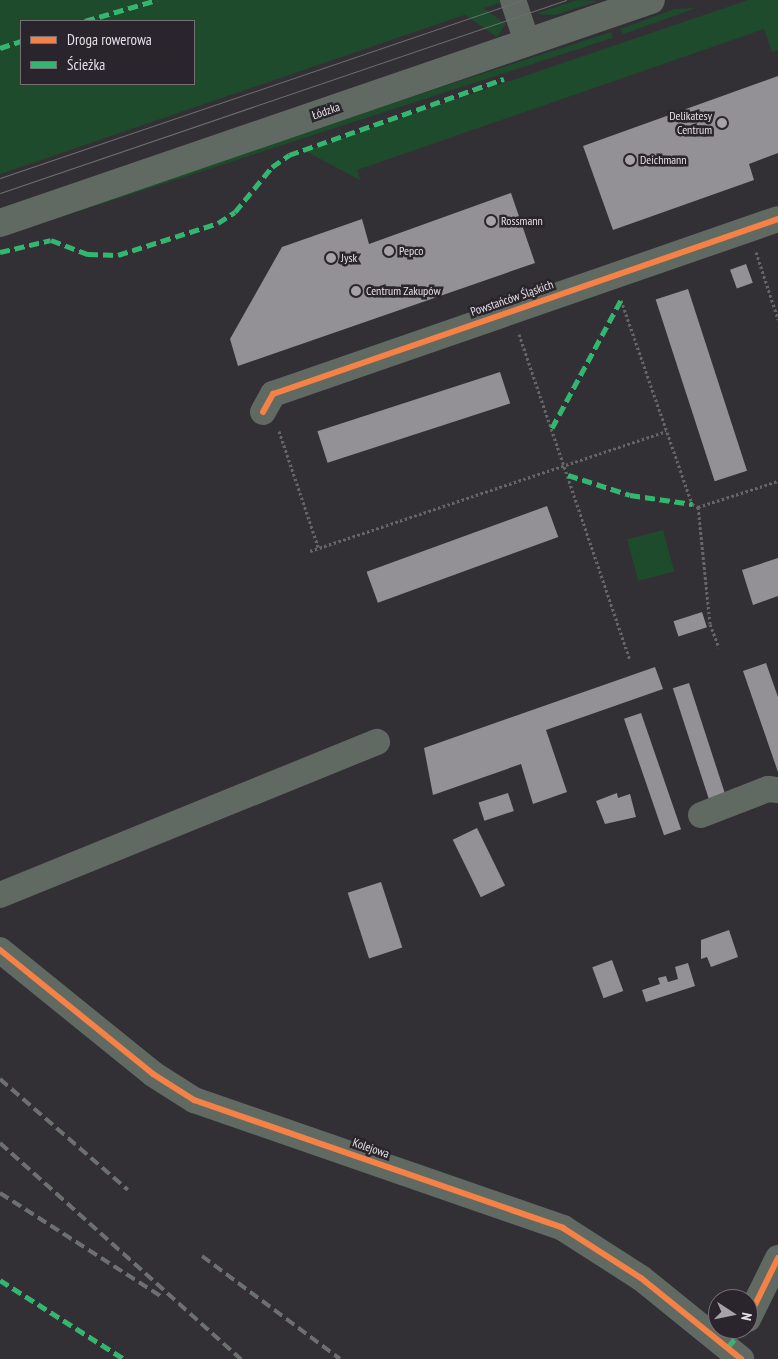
<!DOCTYPE html>
<html>
<head>
<meta charset="utf-8">
<style>
	body { margin:0 }
	#map { position:relative; width:778px; height:1359px; overflow:hidden; background:#333035; font-family:"PT Sans Narrow",sans-serif }
	div>[style] { position:absolute }
	.green>* { inset:0; background:#1d4b2b; transform-origin:0 0 }
	.building>* { inset:0; background:#939195; transform-origin:0 0 }
	.path>* { height:3px; margin-top:-1.5px; transform-origin:0; background:repeating-linear-gradient(90deg,#656766 0 2.5px,transparent 0 5px) }
	.minor>* { height:26px; margin:-13px; padding:0 13px; transform-origin:13px; border-radius:13px; background:#616963 }
	.major>* { height:28px; margin:-14px; padding:0 14px; transform-origin:14px; border-radius:14px; background:#616963 }
	.tram>* { height:1px; margin:-0.5px; padding:0 0.5px; transform-origin:0.5px; border-radius:0.5px; background:#6c706e }
	.rail>* { height:4px; margin-top:-2px; transform-origin:0; background:repeating-linear-gradient(90deg,#6c706e 0 10px,transparent 0 15px) }
	.quiet>* { height:5px; margin-top:-2.5px; transform-origin:0; background:repeating-linear-gradient(90deg,#33b770 0 10px,transparent 0 15px) }
	.cycleway>* { height:6px; margin:-3px; padding:0 3px; transform-origin:3px; border-radius:3px; background:#f48246 }
	.dots>* { width:14px; height:14px; translate:-50% -50%; box-sizing:border-box; border:2px solid #2a252c; border-radius:50% }
	span { translate:-50% -50%; white-space:nowrap; text-align:center; line-height:1.15; -webkit-text-stroke:5px #2a252c; paint-order:stroke }
	.street-label { font-size:12px; color:#e4e0e5 }
	.poi-label { font-size:12px; color:#e4e0e5 }
	.right { translate:-100% -50%; text-align:right }
	.left { translate:0 -50%; text-align:left }
	.legend { position:absolute; left:20px; top:20px; width:175px; height:65px; box-sizing:border-box; background:#2a252c; border:1px solid #747076; margin:0; padding:6px 9px; list-style:none; font-size:15px; color:#e4e0e5 }
	.legend li { display:flex; align-items:center; gap:10px; height:25px }
	.legend b { width:25px; border:1px solid #747076 }
	.north { position:absolute; left:708px; top:1289px; width:50px; height:50px; box-sizing:border-box; background:#2a252c; border:1px solid #747076; border-radius:50%; rotate:101deg; font-size:14px; font-weight:700; line-height:20px; text-align:center; color:#e4e0e5 }
	.north::after { content:''; display:block; margin:auto; width:18px; height:22px; background:#a6a2a7; clip-path:polygon(50% 0,100% 100%,50% 72%,0 100%) }
</style>
</head>
<body>
<div id="map">
	<div class="green">
		<div style="clip-path:polygon(evenodd,0 0,502px 0,502px 2px,0 174px,0 0,21px 21px,194px 21px,194px 84px,21px 84px,21px 21px)"></div>
		<div style="clip-path:polygon(577px 0,598px 1px,555px 15px,535px 14px)"></div>
		<div style="clip-path:polygon(748px 0,778px 0,778px 50px,772px 52px,764px 29px,357px 170px,360px 180px,305px 151px)"></div>
		<div style="clip-path:polygon(696px 8px,623px 34px,620px 29px,675px 9px)"></div>
		<div style="left:506px;top:24px;width:16px;height:535px;rotate:125deg"></div>
		<div style="left:611px;top:32px;width:6px;height:645px;rotate:72deg"></div>
		<div style="left:663px;top:530px;width:43px;height:37px;rotate:75deg"></div>
	</div>
	<div class="building">
		<div style="clip-path:polygon(778px 76px,778px 153px,749px 164px,754px 180px,613px 230px,583px 146px)"></div>
		<div style="clip-path:polygon(511px 193px,535px 263px,238px 366px,230px 339px,282px 247px,362px 219px,369px 244px)"></div>
		<div style="left:746px;top:264px;width:20px;height:17px;rotate:70deg"></div>
		<div style="left:688px;top:289px;width:191px;height:34px;rotate:72deg"></div>
		<div style="left:500px;top:372px;width:33px;height:192px;rotate:72deg"></div>
		<div style="left:547px;top:506px;width:33px;height:192px;rotate:70deg"></div>
		<div style="clip-path:polygon(778px 558px,778px 596px,753px 605px,742px 570px)"></div>
		<div style="left:702px;top:612px;width:16px;height:30px;rotate:72deg"></div>
		<div style="clip-path:polygon(766px 663px,778px 697px,778px 772px,743px 671px)"></div>
		<div style="clip-path:polygon(655px 667px,663px 689px,546px 730px,567px 792px,533px 804px,521px 764px,433px 795px,424px 748px)"></div>
		<div style="left:689px;top:683px;width:116px;height:17px;rotate:72deg"></div>
		<div style="left:641px;top:713px;width:123px;height:18px;rotate:71deg"></div>
		<div style="left:508px;top:793px;width:19px;height:31px;rotate:72deg"></div>
		<div style="clip-path:polygon(617px 793px,618px 798px,630px 794px,636px 817px,605px 824px,596px 801px)"></div>
		<div style="left:477px;top:828px;width:64px;height:27px;rotate:64deg"></div>
		<div style="left:381px;top:882px;width:69px;height:35px;rotate:72deg"></div>
		<div style="clip-path:polygon(729px 930px,738px 957px,711px 967px,707px 957px,701px 959px,701px 940px)"></div>
		<div style="left:612px;top:960px;width:33px;height:21px;rotate:70deg"></div>
		<div style="clip-path:polygon(688px 963px,695px 986px,646px 1002px,642px 990px,660px 984px,658px 978px,666px 976px,668px 982px,678px 979px,675px 967px)"></div>
	</div>
	<div class="path">
		<div style="left:756px;top:252px;width:71px;rotate:71.8deg"></div>
		<div style="left:621px;top:300px;width:216px;rotate:70.8deg"></div>
		<div style="left:692px;top:504px;width:7px;rotate:27deg"></div>
		<div style="left:698px;top:507px;width:84px;rotate:-18deg"></div>
		<div style="left:519px;top:334px;width:344px;rotate:71.2deg"></div>
		<div style="left:279px;top:431px;width:125px;rotate:71.3deg"></div>
		<div style="left:698px;top:507px;width:118px;rotate:84.1deg"></div>
		<div style="left:710px;top:624px;width:25px;rotate:69deg"></div>
		<div style="left:310px;top:551px;width:376px;rotate:-18.6deg"></div>
	</div>
	<div class="minor">
		<div style="left:513px;top:0;width:44px;rotate:71.6deg"></div>
		<div style="left:263px;top:412px;width:21px;rotate:-61deg"></div>
		<div style="left:273px;top:394px;width:534px;rotate:-19.11deg"></div>
		<div style="left:701px;top:815px;width:72px;rotate:-21.2deg"></div>
		<div style="left:768px;top:789px;width:10px;rotate:6deg"></div>
		<div style="left:0;top:895px;width:407px;rotate:-22.1deg"></div>
		<div style="left:0;top:950px;width:197px;rotate:39deg"></div>
		<div style="left:153px;top:1074px;width:49px;rotate:32.4deg"></div>
		<div style="left:194px;top:1100px;width:391px;rotate:19.1deg"></div>
		<div style="left:563px;top:1228px;width:93px;rotate:32.7deg"></div>
		<div style="left:641px;top:1278px;width:129px;rotate:39deg"></div>
		<div style="left:748px;top:1319px;width:68px;rotate:-63.8deg"></div>
	</div>
	<div class="major">
		<div style="left:0;top:223px;width:688px;rotate:-18.91deg"></div>
	</div>
	<div class="tram">
		<div style="left:0;top:178px;width:552px;rotate:-18.8deg"></div>
		<div style="left:0;top:193px;width:598px;rotate:-18.83deg"></div>
	</div>
	<div class="rail">
		<div style="left:0;top:1079px;width:169px;rotate:40.9deg"></div>
		<div style="left:0;top:1143px;width:324px;rotate:41.9deg"></div>
		<div style="left:0;top:1193px;width:193px;rotate:32.7deg"></div>
		<div style="left:202px;top:1256px;width:172px;rotate:36.7deg"></div>
	</div>
	<div class="quiet">
		<div style="left:85px;top:21px;width:75px;rotate:-16.3deg"></div>
		<div style="left:0;top:48px;width:22px;rotate:-18deg"></div>
		<div style="left:0;top:252px;width:52px;rotate:-13.2deg"></div>
		<div style="left:51px;top:240px;width:40px;rotate:21deg"></div>
		<div style="left:88px;top:254px;width:30px;rotate:2deg"></div>
		<div style="left:118px;top:255px;width:105px;rotate:-17.7deg"></div>
		<div style="left:218px;top:223px;width:20px;rotate:-33deg"></div>
		<div style="left:235px;top:212px;width:58px;rotate:-50.6deg"></div>
		<div style="left:272px;top:167px;width:21px;rotate:-35deg"></div>
		<div style="left:289px;top:155px;width:228px;rotate:-19.5deg"></div>
		<div style="left:552px;top:428px;width:145px;rotate:-61.7deg"></div>
		<div style="left:568px;top:475px;width:65px;rotate:17.9deg"></div>
		<div style="left:630px;top:495px;width:63px;rotate:8.3deg"></div>
		<div style="left:0;top:1280px;width:147px;rotate:32.5deg"></div>
		<div style="left:728px;top:1347px;width:23px;rotate:-50deg"></div>
	</div>
	<div class="cycleway">
		<div style="left:263px;top:412px;width:21px;rotate:-61deg"></div>
		<div style="left:273px;top:394px;width:534px;rotate:-19.11deg"></div>
		<div style="left:0;top:950px;width:197px;rotate:39deg"></div>
		<div style="left:153px;top:1074px;width:49px;rotate:32.4deg"></div>
		<div style="left:194px;top:1100px;width:391px;rotate:19.1deg"></div>
		<div style="left:563px;top:1228px;width:93px;rotate:32.7deg"></div>
		<div style="left:641px;top:1278px;width:129px;rotate:39deg"></div>
		<div style="left:748px;top:1319px;width:68px;rotate:-63.8deg"></div>
	</div>
	<div class="dots">
		<div style="left:722px;top:123px;background:#a6a2a7"></div>
		<div style="left:630px;top:160px;background:#a6a2a7"></div>
		<div style="left:491px;top:221px;background:#a6a2a7"></div>
		<div style="left:389px;top:251px;background:#a6a2a7"></div>
		<div style="left:331px;top:258px;background:#a6a2a7"></div>
		<div style="left:356px;top:291px;background:#a6a2a7"></div>
	</div>
	<div class="street-label">
		<span style="left:326px;top:111px;rotate:-19deg">Łódzka</span>
		<span style="left:512px;top:298px;rotate:-19deg">Powstańców Śląskich</span>
		<span style="left:371px;top:1148px;rotate:19deg">Kolejowa</span>
	</div>
	<div class="poi-label">
		<span class="right" style="left:712px;top:123px">Delikatesy<br>Centrum</span>
		<span class="left" style="left:640px;top:160px">Deichmann</span>
		<span class="left" style="left:501px;top:221px">Rossmann</span>
		<span class="left" style="left:399px;top:251px">Pepco</span>
		<span class="left" style="left:341px;top:258px">Jysk</span>
		<span class="left" style="left:366px;top:291px">Centrum Zakupów</span>
	</div>
	<ul class="legend">
	<li><b style="height:6px;background:#f48246"></b>Droga rowerowa</li>
	<li><b style="height:6px;background:#33b770"></b>Ścieżka</li>
	</ul>
	<div class="north">N</div>
</div>
</body>
</html>
